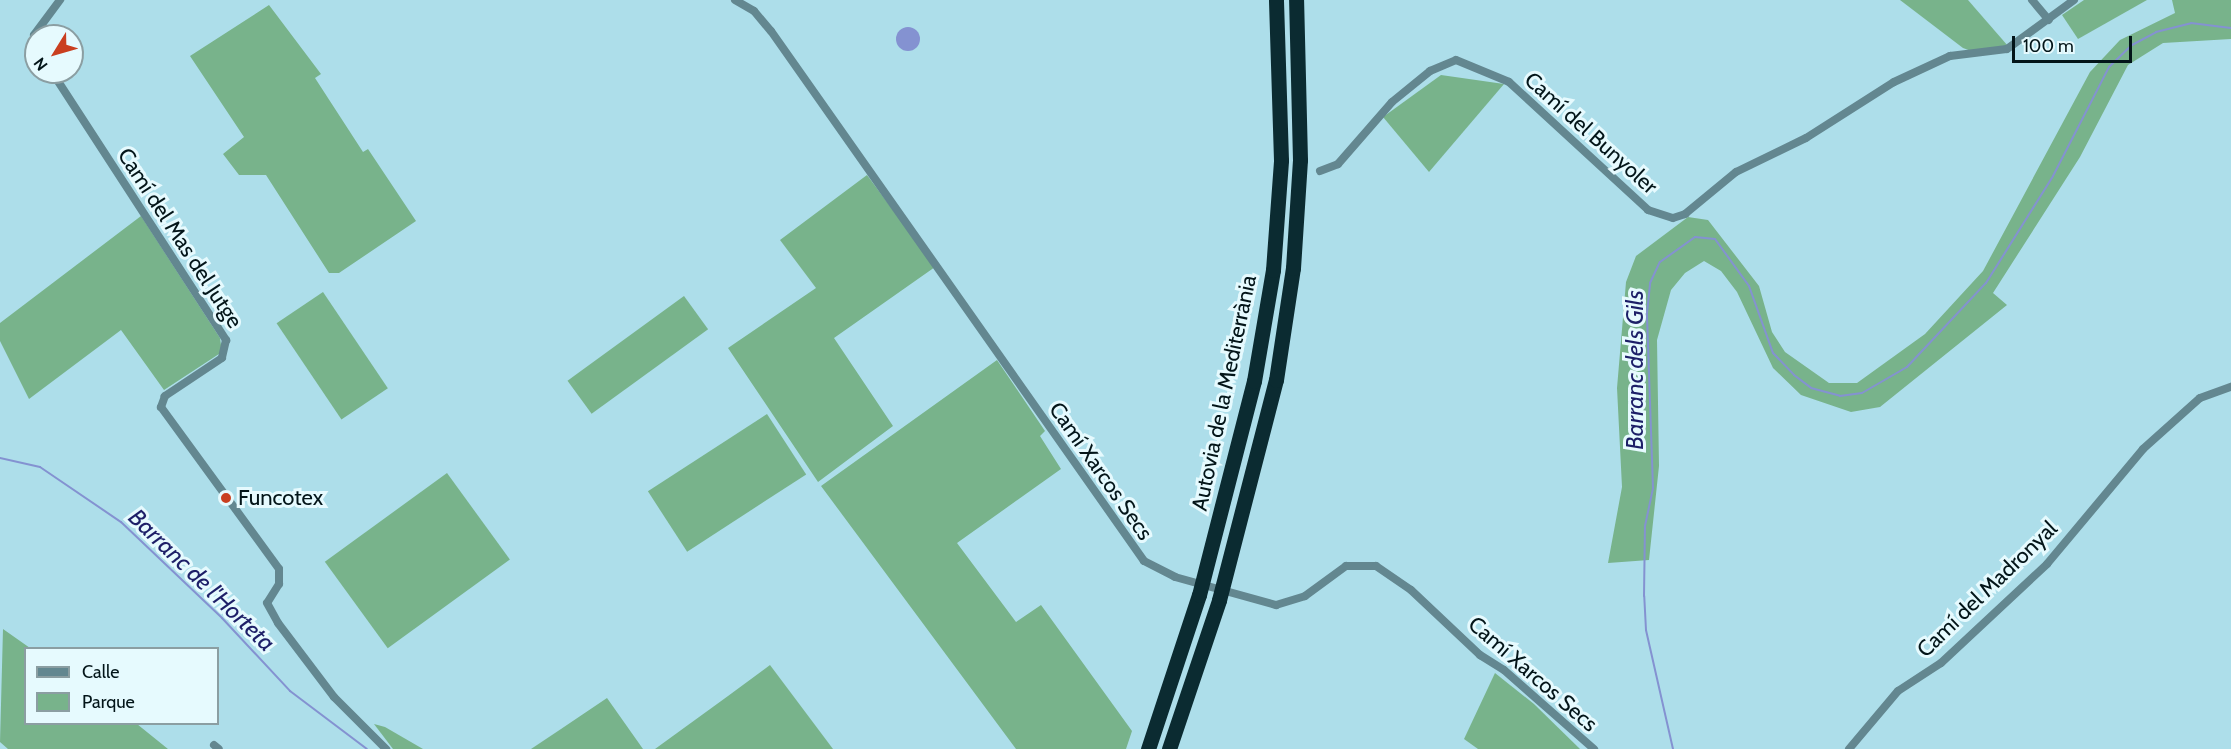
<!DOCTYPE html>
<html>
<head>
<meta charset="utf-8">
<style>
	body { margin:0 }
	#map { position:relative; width:2231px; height:749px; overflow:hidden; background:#addeea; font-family:Cabin,sans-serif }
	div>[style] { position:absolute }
	.green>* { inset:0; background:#78b38b; transform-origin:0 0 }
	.water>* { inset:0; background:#8492d1 }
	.round { border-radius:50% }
	.stream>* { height:2px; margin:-1px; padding:0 1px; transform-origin:1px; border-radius:1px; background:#8492d1 }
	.street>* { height:8px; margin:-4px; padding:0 4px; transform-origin:4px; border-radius:4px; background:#638790 }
	.highway>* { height:15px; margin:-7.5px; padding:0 7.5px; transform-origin:7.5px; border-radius:7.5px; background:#0b2b31 }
	.dots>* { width:16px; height:16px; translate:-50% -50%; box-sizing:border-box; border:3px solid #e6fafe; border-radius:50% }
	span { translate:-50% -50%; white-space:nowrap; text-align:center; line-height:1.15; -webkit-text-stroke:6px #e6fafe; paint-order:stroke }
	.street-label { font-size:22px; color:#031519 }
	.poi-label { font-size:22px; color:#031519 }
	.left { translate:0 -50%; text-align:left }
	.water-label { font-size:24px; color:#1d1f68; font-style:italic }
	.legend { position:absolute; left:24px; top:647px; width:195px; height:78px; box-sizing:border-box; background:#e6fafe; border:2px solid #8b9ea2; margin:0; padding:8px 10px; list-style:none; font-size:18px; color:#031519 }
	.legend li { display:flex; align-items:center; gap:12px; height:30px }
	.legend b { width:30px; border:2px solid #8b9ea2 }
	.north { position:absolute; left:24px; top:24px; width:60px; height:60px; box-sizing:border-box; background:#e6fafe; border:2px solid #8b9ea2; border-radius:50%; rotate:233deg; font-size:16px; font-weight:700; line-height:24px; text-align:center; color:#031519 }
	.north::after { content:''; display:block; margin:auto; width:21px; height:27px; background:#c93f20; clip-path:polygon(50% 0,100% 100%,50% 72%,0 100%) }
	.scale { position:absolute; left:2012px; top:36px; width:120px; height:27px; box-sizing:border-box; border:3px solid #031519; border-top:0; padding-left:8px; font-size:18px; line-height:21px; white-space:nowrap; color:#031519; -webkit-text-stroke:4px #e6fafe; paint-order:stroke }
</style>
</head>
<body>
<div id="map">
	<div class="green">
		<div style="clip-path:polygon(1900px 0,1968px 0,2008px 46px,1974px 52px,1963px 48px)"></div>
		<div style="clip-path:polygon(2084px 0,2147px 0,2078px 39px,2062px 15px)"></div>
		<div style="clip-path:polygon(2172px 0,2231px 0,2231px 39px,2163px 43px,2128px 65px,2080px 157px,1993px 293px,2007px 305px,1880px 407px,1851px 412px,1801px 395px,1773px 368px,1737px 292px,1721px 271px,1704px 261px,1685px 273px,1671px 290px,1657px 340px,1659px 466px,1649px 560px,1608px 563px,1622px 487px,1617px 388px,1626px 282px,1636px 256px,1688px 217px,1708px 220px,1759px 286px,1772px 332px,1785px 352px,1829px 383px,1857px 383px,1925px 334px,1983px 271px,2090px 72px,2120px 40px,2175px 13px)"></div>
		<div style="clip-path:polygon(269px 5px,321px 74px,315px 78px,363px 152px,368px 149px,416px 221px,339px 273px,329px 273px,266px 175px,239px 175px,223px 154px,244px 137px,190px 56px)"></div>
		<div style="clip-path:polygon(1441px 75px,1504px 84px,1429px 172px,1383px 117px)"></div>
		<div style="clip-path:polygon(867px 175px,935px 267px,834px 338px,893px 426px,818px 482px,728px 348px,816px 288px,780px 240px)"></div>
		<div style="clip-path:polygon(141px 216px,220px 338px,222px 352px,164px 390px,121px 330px,29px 399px,0 341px,0 323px)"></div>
		<div style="left:323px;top:292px;width:116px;height:56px;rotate:56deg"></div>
		<div style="left:684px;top:296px;width:41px;height:144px;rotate:54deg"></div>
		<div style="clip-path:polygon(997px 360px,1045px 431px,1040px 436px,1061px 469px,957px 543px,1016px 622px,1041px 605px,1132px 731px,1126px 749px,1016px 749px,821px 486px)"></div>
		<div style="left:767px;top:414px;width:72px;height:142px;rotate:57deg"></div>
		<div style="left:447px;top:473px;width:107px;height:151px;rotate:54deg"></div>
		<div style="clip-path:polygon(3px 629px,30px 648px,26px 648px,26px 724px,137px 724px,168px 749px,8px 749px,0 742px)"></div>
		<div style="clip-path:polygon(770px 665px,833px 749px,655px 749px,728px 696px)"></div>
		<div style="clip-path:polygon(1495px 673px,1534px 704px,1580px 749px,1478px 749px,1464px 739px)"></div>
		<div style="clip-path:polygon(607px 698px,643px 749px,531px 749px,561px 729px)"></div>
		<div style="clip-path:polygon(374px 724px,385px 727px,423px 749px,393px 749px)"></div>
	</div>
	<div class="water">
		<div class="round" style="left:896px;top:27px;width:24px;height:24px"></div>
	</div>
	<div class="stream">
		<div style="left:0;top:458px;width:41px;rotate:12.7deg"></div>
		<div style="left:40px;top:467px;width:98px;rotate:34.2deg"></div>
		<div style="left:121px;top:522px;width:139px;rotate:43.5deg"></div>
		<div style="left:222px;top:618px;width:100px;rotate:47deg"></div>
		<div style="left:290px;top:691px;width:96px;rotate:37deg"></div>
		<div style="left:1673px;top:749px;width:122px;rotate:-102.8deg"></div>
		<div style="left:1646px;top:630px;width:34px;rotate:-93deg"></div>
		<div style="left:1644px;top:596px;width:70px;rotate:-89.2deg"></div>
		<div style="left:1645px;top:526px;width:39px;rotate:-78deg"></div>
		<div style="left:1653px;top:488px;width:175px;rotate:-92deg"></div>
		<div style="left:1647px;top:313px;width:30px;rotate:-84deg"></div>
		<div style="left:1650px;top:283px;width:23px;rotate:-65deg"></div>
		<div style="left:1660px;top:262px;width:43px;rotate:-35.5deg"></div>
		<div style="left:1695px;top:237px;width:20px;rotate:6deg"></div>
		<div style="left:1715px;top:239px;width:58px;rotate:54.1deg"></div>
		<div style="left:1749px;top:286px;width:71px;rotate:70.3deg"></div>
		<div style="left:1773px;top:353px;width:30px;rotate:46deg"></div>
		<div style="left:1794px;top:375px;width:21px;rotate:37deg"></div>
		<div style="left:1811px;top:388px;width:30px;rotate:15deg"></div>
		<div style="left:1840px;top:396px;width:22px;rotate:-8deg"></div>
		<div style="left:1862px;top:393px;width:52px;rotate:-30deg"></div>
		<div style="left:1907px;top:367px;width:115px;rotate:-46.8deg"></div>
		<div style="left:1986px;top:283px;width:126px;rotate:-57.9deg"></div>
		<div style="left:2053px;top:176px;width:123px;rotate:-62.8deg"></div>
		<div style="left:2109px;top:67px;width:32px;rotate:-44deg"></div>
		<div style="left:2132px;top:45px;width:27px;rotate:-28deg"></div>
		<div style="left:2156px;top:32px;width:36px;rotate:-14deg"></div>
		<div style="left:2191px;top:23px;width:40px;rotate:7.1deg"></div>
	</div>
	<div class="street">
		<div style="left:735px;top:0;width:22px;rotate:30deg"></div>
		<div style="left:754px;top:11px;width:26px;rotate:50deg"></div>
		<div style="left:771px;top:31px;width:648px;rotate:54.86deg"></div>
		<div style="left:1144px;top:561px;width:35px;rotate:27deg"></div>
		<div style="left:1175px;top:577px;width:105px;rotate:15.5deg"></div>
		<div style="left:1276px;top:605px;width:30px;rotate:-17deg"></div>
		<div style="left:1305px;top:596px;width:51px;rotate:-36.2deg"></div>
		<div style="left:1346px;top:566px;width:30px"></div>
		<div style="left:1376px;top:566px;width:42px;rotate:34.4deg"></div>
		<div style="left:1411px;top:590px;width:95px;rotate:43.3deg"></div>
		<div style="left:1480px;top:655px;width:28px;rotate:32deg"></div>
		<div style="left:1504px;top:670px;width:120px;rotate:41.3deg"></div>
		<div style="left:2032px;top:0;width:26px;rotate:50deg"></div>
		<div style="left:36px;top:47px;width:12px;rotate:-99deg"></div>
		<div style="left:34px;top:35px;width:44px;rotate:-53.4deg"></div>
		<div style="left:52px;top:72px;width:320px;rotate:57deg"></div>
		<div style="left:226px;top:340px;width:18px;rotate:103deg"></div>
		<div style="left:222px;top:358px;width:69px;rotate:146.3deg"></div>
		<div style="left:165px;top:396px;width:12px;rotate:110deg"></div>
		<div style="left:161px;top:407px;width:200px;rotate:53.9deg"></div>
		<div style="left:279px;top:569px;width:15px;rotate:90deg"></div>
		<div style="left:279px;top:584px;width:22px;rotate:122deg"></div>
		<div style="left:267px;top:603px;width:23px;rotate:61deg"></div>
		<div style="left:278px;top:623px;width:93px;rotate:52.9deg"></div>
		<div style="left:334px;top:697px;width:74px;rotate:45deg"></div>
		<div style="left:1320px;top:171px;width:19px;rotate:-21deg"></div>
		<div style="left:1338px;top:164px;width:82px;rotate:-48.9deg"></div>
		<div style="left:1392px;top:102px;width:49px;rotate:-39.2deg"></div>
		<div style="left:1430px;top:71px;width:28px;rotate:-23deg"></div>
		<div style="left:1456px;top:60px;width:57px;rotate:22.5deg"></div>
		<div style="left:1509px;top:82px;width:189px;rotate:42.6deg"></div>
		<div style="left:1648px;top:210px;width:26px;rotate:18deg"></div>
		<div style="left:1673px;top:218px;width:13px;rotate:-18deg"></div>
		<div style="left:1685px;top:214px;width:66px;rotate:-39.5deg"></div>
		<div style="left:1736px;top:172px;width:78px;rotate:-25.9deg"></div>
		<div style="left:1806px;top:138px;width:104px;rotate:-32.5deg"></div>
		<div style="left:1894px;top:82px;width:62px;rotate:-24.9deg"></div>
		<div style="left:1950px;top:56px;width:57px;rotate:-7deg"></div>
		<div style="left:2007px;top:49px;width:83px;rotate:-36.2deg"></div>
		<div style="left:214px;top:745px;width:6px;rotate:39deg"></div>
		<div style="left:1849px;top:749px;width:76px;rotate:-49.8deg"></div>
		<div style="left:1898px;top:691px;width:51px;rotate:-33.1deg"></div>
		<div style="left:1941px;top:663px;width:145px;rotate:-43deg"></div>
		<div style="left:2047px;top:564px;width:150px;rotate:-50.1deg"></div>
		<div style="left:2143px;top:449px;width:76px;rotate:-41.8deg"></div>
		<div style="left:2200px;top:398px;width:33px;rotate:-20deg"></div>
	</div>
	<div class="highway">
		<div style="left:1148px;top:749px;width:162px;rotate:-71.7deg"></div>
		<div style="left:1199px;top:595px;width:221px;rotate:-75.6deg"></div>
		<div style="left:1254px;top:381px;width:113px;rotate:-80.3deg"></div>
		<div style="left:1273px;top:270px;width:110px;rotate:-85.8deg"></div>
		<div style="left:1281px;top:160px;width:160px;rotate:-91.8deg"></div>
		<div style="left:1169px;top:749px;width:157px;rotate:-71.4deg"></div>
		<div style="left:1219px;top:600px;width:227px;rotate:-75.5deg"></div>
		<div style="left:1276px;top:380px;width:113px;rotate:-81.4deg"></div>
		<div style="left:1293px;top:268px;width:108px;rotate:-86.3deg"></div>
		<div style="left:1300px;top:160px;width:160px;rotate:-91.4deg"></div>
	</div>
	<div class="dots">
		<div style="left:226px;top:498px;background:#c93f20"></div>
	</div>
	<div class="street-label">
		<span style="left:1591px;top:133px;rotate:42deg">Camí del Bunyoler</span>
		<span style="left:180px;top:238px;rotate:57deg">Camí del Mas del Jutge</span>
		<span style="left:1224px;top:393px;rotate:-78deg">Autovia de la Mediterrània</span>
		<span style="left:1101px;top:471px;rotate:55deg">Camí Xarcos Secs</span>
		<span style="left:1987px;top:589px;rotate:-44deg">Camí del Madronyal</span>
		<span style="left:1533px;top:674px;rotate:41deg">Camí Xarcos Secs</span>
	</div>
	<div class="poi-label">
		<span class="left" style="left:238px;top:498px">Funcotex</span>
	</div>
	<div class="water-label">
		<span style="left:1635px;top:370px;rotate:-90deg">Barranc dels Gils</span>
		<span style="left:202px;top:580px;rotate:44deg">Barranc de l'Horteta</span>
	</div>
	<ul class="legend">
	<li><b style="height:8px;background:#638790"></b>Calle</li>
	<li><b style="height:16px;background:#78b38b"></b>Parque</li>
	</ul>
	<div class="north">N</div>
	<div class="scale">100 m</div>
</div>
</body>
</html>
